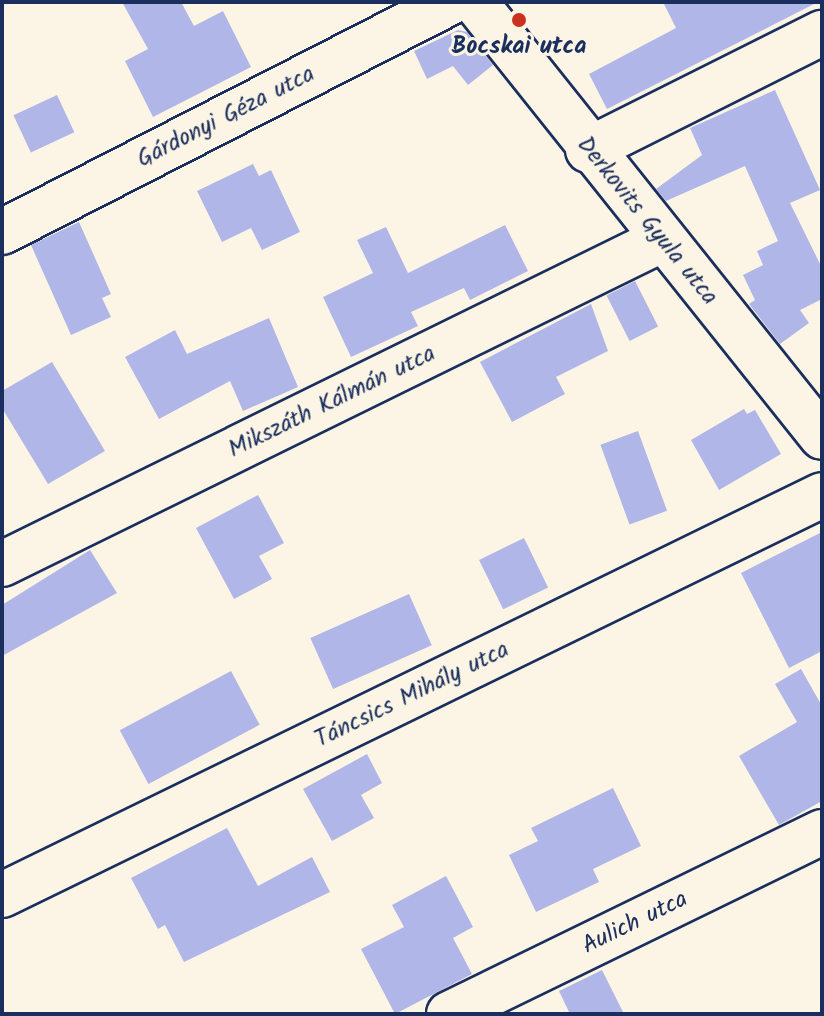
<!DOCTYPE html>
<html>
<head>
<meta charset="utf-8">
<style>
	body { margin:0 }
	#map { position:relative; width:824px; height:1016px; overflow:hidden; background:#fcf5e5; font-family:Kalam,sans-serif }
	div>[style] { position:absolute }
	.building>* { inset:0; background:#b0b6e7; transform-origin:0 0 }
	.roads { filter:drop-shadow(2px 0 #1b2f5e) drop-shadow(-2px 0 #1b2f5e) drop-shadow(0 2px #1b2f5e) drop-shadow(0 -2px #1b2f5e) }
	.street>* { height:44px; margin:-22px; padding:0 22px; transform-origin:22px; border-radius:22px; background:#fcf5e5 }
	.dots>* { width:22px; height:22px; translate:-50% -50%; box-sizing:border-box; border:4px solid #fcf5e5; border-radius:50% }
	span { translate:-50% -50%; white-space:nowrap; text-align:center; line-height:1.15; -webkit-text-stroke:6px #fcf5e5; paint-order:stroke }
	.poi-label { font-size:24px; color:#1b2f5e; font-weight:700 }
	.street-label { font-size:24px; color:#1b2f5e }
	.frame { position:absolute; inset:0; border:4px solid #1b2f5e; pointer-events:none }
</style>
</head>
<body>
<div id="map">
	<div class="building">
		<div style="clip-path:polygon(122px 2px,181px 2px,194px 26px,223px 11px,251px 67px,153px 117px,125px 61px,148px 49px)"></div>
		<div style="clip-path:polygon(663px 2px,818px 2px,607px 109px,589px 74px,676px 28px)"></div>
		<div style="clip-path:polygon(458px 30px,467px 32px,493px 65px,468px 85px,453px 66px,427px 79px,414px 51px)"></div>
		<div style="clip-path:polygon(775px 90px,820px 190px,790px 203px,822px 268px,822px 299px,800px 310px,809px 323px,780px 344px,749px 304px,755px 300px,743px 275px,763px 265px,757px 251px,778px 241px,745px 166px,666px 201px,656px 189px,702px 155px,690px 128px)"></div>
		<div style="left:57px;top:95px;width:41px;height:48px;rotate:65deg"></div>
		<div style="clip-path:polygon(253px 164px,259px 176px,271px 170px,300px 232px,262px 250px,251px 228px,222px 242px,197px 191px)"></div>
		<div style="clip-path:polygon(79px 222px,111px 294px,102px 298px,111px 317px,71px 335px,31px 245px)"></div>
		<div style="clip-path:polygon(505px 225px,528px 271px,470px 300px,464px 288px,411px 312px,418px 326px,351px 357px,323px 297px,373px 273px,357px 240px,386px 227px,408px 273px)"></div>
		<div style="left:635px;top:281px;width:51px;height:32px;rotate:63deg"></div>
		<div style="clip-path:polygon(591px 304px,608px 351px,556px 377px,565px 394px,512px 422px,480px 362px)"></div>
		<div style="clip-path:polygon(269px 318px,298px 387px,243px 411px,230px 381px,159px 419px,125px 357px,175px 330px,187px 354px)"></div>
		<div style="clip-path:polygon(52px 362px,105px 451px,48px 484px,2px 408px,2px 391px)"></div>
		<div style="clip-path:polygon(744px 409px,747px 414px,755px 410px,781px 454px,719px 490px,691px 440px)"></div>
		<div style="left:638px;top:431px;width:85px;height:40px;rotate:70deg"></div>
		<div style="clip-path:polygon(258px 495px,284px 543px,259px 556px,272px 579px,234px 599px,196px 528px)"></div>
		<div style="clip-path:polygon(822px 532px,822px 651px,789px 668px,741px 573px)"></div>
		<div style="left:524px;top:538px;width:55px;height:50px;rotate:64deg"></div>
		<div style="clip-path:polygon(90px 550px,117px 593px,2px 656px,2px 605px)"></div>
		<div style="left:409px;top:594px;width:56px;height:108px;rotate:66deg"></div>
		<div style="clip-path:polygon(801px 669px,822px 706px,822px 801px,779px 825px,739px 756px,797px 722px,775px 684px)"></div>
		<div style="left:231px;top:671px;width:61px;height:126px;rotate:62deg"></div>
		<div style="clip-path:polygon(367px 754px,382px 783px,361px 795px,374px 818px,332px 841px,303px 789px)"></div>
		<div style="clip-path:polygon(613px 788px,641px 846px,593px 869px,599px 882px,536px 912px,509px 855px,538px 841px,531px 828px)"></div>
		<div style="clip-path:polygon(227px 828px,258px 886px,312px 857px,330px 892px,184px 962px,165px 925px,158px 929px,131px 878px)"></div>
		<div style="clip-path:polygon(446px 876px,473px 927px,453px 938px,472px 974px,395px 1014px,361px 949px,404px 927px,392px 905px)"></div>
		<div style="clip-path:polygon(602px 970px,624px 1014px,570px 1014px,559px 991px)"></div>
	</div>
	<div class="roads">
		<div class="street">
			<div style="left:475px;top:2px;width:556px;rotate:51.42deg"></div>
			<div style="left:588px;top:150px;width:262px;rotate:-26.6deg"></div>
			<div style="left:2px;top:232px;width:504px;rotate:-27.12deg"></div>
			<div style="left:2px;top:564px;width:734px;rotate:-26.18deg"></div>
			<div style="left:2px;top:895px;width:912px;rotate:-26deg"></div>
			<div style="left:449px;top:1014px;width:415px;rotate:-26deg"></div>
		</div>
	</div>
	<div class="dots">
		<div style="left:519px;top:20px;background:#c8321e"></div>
	</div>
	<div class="poi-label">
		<span style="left:519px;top:47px">Bocskai utca</span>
	</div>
	<div class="street-label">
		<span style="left:226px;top:117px;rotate:-27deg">Gárdonyi Géza utca</span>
		<span style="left:647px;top:221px;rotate:51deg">Derkovits Gyula utca</span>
		<span style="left:332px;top:402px;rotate:-26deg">Mikszáth Kálmán utca</span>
		<span style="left:412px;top:695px;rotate:-26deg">Táncsics Mihály utca</span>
		<span style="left:635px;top:923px;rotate:-26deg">Aulich utca</span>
	</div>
	<div class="frame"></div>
</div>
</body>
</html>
